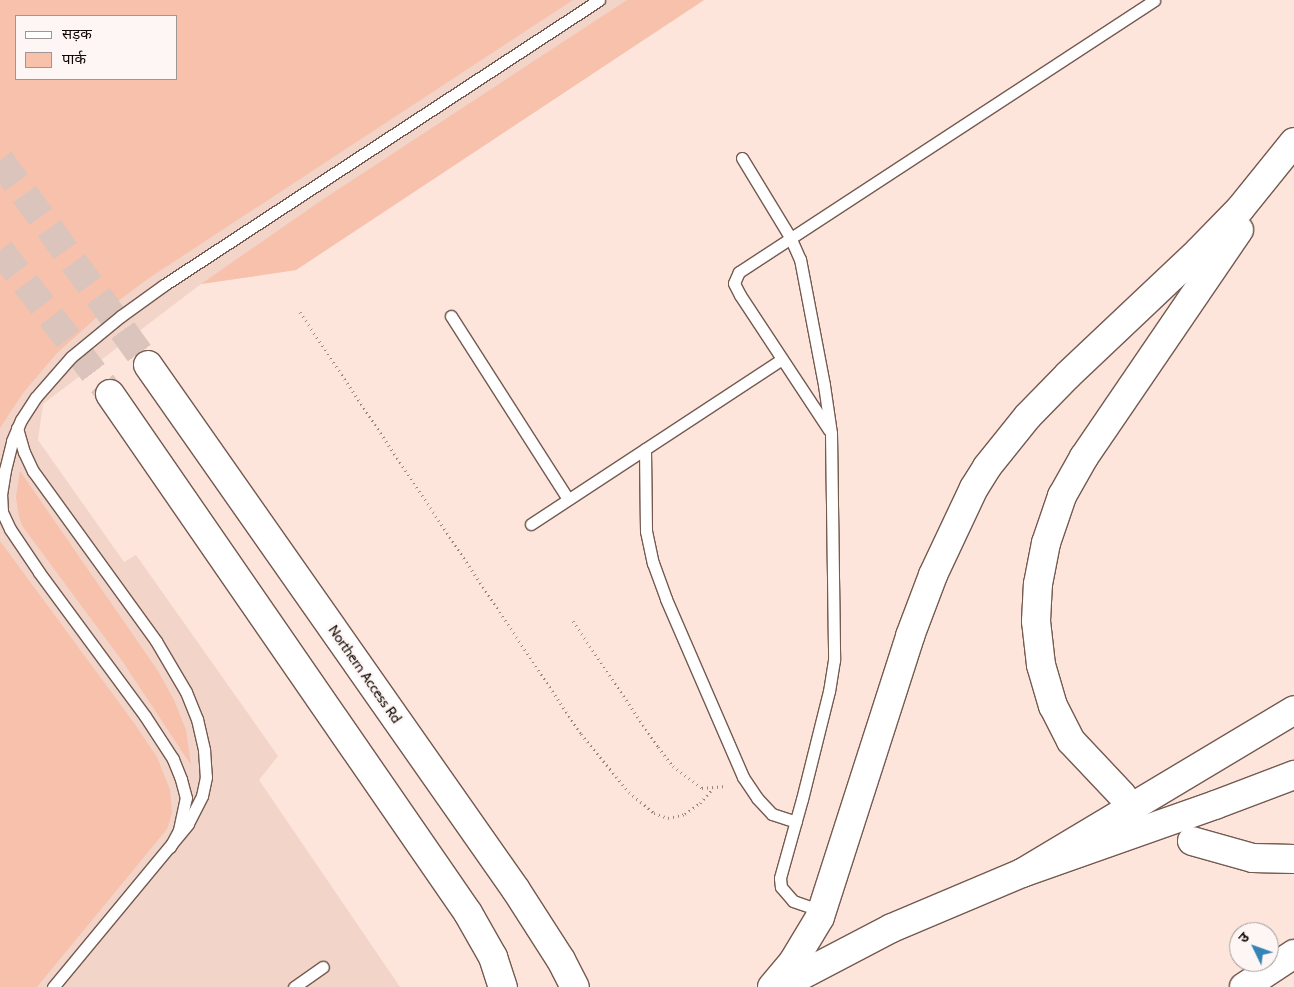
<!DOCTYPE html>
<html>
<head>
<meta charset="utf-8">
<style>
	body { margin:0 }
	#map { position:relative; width:1294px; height:987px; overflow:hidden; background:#fde5db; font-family:Cabin,"Noto Sans Devanagari",sans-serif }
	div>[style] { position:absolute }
	.built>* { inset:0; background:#f2d4c8 }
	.green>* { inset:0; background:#f7c1ac }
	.secondary-tunnel>* { height:28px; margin-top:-14px; transform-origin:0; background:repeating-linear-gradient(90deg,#dac4bb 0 28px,transparent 0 42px) }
	.path>* { height:3px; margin-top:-1.5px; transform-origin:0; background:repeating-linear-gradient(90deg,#98867f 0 1px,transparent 0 5px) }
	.roads { filter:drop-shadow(1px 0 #745a50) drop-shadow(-1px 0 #745a50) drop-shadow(0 1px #745a50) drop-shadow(0 -1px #745a50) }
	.service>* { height:11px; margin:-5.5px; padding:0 5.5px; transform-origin:5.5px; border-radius:5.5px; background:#fff }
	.tertiary>* { height:28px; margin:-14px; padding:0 14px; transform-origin:14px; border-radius:14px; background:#fff }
	.secondary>* { height:28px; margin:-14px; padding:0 14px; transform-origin:14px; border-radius:14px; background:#fff }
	span { translate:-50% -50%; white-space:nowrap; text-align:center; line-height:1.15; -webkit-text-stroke:4.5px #fdf6f4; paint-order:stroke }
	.street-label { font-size:14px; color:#120906 }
	.legend { position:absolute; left:15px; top:15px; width:162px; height:65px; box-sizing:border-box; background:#fdf6f4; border:1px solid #9f9795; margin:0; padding:6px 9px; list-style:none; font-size:15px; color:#120906 }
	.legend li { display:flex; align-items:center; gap:10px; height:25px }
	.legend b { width:25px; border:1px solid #9f9795 }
	.north { position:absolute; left:1229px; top:922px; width:50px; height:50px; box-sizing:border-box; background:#fdf6f4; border:1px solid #9f9795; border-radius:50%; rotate:312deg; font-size:14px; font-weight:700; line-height:20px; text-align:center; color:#120906 }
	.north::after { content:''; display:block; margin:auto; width:18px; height:22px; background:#3683b5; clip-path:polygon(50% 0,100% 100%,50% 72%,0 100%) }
</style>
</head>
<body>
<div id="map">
	<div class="built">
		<div style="clip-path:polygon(evenodd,0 0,704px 0,296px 270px,201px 284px,43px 404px,38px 440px,124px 562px,136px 555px,278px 756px,259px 780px,400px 987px,0 987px,0 0,16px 16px,176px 16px,176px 79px,16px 79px,16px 16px)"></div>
	</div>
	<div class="green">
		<div style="clip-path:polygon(evenodd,0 0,573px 0,149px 278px,97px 317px,57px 353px,23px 393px,0 428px,0 0,176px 16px,176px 79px,16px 79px,16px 16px,176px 16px)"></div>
		<div style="clip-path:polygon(627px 0,704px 0,296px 270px,201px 284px,322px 200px)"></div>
		<div style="clip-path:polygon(20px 471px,158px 671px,174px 700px,186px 730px,191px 765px,123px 662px,23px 527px,19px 517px,16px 497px)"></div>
		<div style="clip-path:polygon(0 541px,134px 723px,157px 757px,170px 790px,172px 813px,167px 829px,37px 987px,0 987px)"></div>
	</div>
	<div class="secondary-tunnel">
		<div style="left:0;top:160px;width:253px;rotate:54.2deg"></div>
		<div style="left:0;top:250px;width:181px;rotate:52.6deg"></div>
	</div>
	<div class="path">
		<div style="left:300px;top:312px;width:507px;rotate:56.34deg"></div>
		<div style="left:581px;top:734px;width:75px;rotate:50.4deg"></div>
		<div style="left:629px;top:792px;width:33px;rotate:40deg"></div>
		<div style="left:654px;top:813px;width:15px;rotate:20deg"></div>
		<div style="left:668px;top:818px;width:17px;rotate:-13deg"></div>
		<div style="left:685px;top:814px;width:19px;rotate:-36deg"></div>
		<div style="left:700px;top:803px;width:20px;rotate:-49deg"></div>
		<div style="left:573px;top:621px;width:152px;rotate:56deg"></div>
		<div style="left:658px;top:747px;width:24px;rotate:52deg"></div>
		<div style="left:673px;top:766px;width:36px;rotate:37deg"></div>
		<div style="left:702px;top:788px;width:24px;rotate:-5deg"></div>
	</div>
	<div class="roads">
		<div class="service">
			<div style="left:742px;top:158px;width:92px;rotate:58.7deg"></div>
			<div style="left:790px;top:237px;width:24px;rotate:66deg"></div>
			<div style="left:800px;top:259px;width:128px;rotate:79.2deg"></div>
			<div style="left:824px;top:385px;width:49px;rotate:81.7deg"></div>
			<div style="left:831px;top:433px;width:227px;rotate:89.2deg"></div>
			<div style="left:834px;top:660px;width:31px;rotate:99deg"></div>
			<div style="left:829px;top:691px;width:111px;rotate:104deg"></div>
			<div style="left:802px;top:799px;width:82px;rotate:105.6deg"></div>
			<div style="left:780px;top:878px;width:9px;rotate:84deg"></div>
			<div style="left:781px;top:887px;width:18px;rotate:49deg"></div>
			<div style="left:793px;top:901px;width:31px;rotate:19deg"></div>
			<div style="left:451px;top:316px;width:217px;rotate:57.4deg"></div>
			<div style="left:17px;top:428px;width:25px;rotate:74deg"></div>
			<div style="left:24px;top:452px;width:21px;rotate:65deg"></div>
			<div style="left:33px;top:471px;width:210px;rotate:54.1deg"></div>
			<div style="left:156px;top:641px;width:59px;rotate:59.5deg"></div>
			<div style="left:186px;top:692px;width:29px;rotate:68deg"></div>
			<div style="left:197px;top:719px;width:32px;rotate:77deg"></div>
			<div style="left:204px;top:750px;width:27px;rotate:86deg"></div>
			<div style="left:206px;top:777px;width:19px;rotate:102deg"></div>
			<div style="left:202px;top:796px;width:31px;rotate:117deg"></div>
			<div style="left:188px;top:824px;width:212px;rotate:129.6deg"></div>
			<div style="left:829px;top:430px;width:162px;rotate:-123.4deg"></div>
			<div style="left:740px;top:295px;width:13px;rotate:-117deg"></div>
			<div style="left:734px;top:283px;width:12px;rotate:-66deg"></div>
			<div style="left:739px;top:272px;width:496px;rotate:-33.2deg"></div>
			<div style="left:645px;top:449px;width:82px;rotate:89.3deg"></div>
			<div style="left:646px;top:531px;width:33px;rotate:78deg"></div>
			<div style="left:653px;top:563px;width:38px;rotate:70deg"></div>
			<div style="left:666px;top:599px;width:194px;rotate:66.6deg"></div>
			<div style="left:743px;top:777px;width:25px;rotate:56deg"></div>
			<div style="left:757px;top:798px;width:22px;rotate:47deg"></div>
			<div style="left:772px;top:814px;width:25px;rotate:18deg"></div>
			<div style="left:531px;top:524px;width:300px;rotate:-33.3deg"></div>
			<div style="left:170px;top:847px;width:19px;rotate:-62deg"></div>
			<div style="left:179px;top:830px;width:33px;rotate:-78deg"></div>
			<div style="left:186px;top:798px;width:20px;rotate:-105deg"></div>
			<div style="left:181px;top:779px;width:22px;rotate:-112deg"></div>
			<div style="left:173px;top:759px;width:51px;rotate:-123.1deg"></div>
			<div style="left:145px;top:716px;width:179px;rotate:-126.4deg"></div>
			<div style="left:39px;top:572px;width:52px;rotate:-124deg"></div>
			<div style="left:10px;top:529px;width:19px;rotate:-115deg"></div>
			<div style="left:2px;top:512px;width:17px;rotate:-93deg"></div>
			<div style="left:1px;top:495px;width:25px;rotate:-81deg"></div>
			<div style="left:5px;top:470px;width:30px;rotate:-76deg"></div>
			<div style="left:12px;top:441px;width:23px;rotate:-67deg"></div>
			<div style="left:21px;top:420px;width:27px;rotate:-57deg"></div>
			<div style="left:36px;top:397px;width:53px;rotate:-48.8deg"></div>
			<div style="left:71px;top:357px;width:65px;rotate:-39.4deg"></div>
			<div style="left:121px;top:316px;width:53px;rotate:-35.8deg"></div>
			<div style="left:164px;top:285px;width:520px;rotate:-33.23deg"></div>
			<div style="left:294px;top:987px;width:35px;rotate:-35deg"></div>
		</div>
		<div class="tertiary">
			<div style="left:779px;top:987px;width:127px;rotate:-27.6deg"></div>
			<div style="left:892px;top:928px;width:141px;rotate:-22.9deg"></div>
			<div style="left:1022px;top:873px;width:317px;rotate:-30.9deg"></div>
		</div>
		<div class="secondary">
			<div style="left:148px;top:365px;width:641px;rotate:54.97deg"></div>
			<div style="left:516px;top:890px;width:83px;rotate:57.3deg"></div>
			<div style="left:561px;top:960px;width:30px;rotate:63deg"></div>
			<div style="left:110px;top:394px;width:630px;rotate:55.4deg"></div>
			<div style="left:468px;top:913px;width:51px;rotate:60.4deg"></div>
			<div style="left:493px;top:957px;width:32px;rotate:72deg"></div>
			<div style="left:1122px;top:795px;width:74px;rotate:-133.4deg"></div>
			<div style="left:1071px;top:741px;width:39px;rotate:-117deg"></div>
			<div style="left:1053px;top:706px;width:43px;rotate:-106.3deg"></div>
			<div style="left:1041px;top:665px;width:44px;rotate:-96.5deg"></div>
			<div style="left:1036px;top:621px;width:37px;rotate:-87deg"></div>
			<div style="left:1038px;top:584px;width:42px;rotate:-79deg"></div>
			<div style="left:1046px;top:543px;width:50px;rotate:-71.2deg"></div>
			<div style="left:1062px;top:496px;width:45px;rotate:-60.6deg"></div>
			<div style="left:1084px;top:457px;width:275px;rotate:-55.7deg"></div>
			<div style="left:1192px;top:841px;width:63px;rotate:15.6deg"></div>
			<div style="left:1253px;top:858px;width:41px;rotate:1.4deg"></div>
			<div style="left:1022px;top:873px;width:205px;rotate:-19.4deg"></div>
			<div style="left:1215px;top:805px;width:85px;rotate:-20.8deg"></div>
			<div style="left:772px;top:987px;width:33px;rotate:-50deg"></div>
			<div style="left:793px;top:962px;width:52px;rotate:-59deg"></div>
			<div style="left:820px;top:917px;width:295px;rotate:-72.2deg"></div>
			<div style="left:910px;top:636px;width:65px;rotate:-69.3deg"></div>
			<div style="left:933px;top:575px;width:96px;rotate:-64.8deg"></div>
			<div style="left:974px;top:488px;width:25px;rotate:-58deg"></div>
			<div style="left:987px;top:467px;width:65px;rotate:-51.2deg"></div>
			<div style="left:1028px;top:416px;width:57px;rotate:-45.7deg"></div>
			<div style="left:1068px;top:375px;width:180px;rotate:-43.4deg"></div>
			<div style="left:1199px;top:251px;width:59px;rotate:-45.7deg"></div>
			<div style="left:1240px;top:209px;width:86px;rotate:-51.1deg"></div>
			<div style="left:1244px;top:987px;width:60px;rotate:-33.4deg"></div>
		</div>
	</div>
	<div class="street-label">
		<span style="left:365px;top:674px;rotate:55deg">Northern Access Rd</span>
	</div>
	<ul class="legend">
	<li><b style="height:6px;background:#fff"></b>सड़क</li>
	<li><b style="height:14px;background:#f7c1ac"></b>पार्क</li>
	</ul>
	<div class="north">उ</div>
</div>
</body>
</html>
